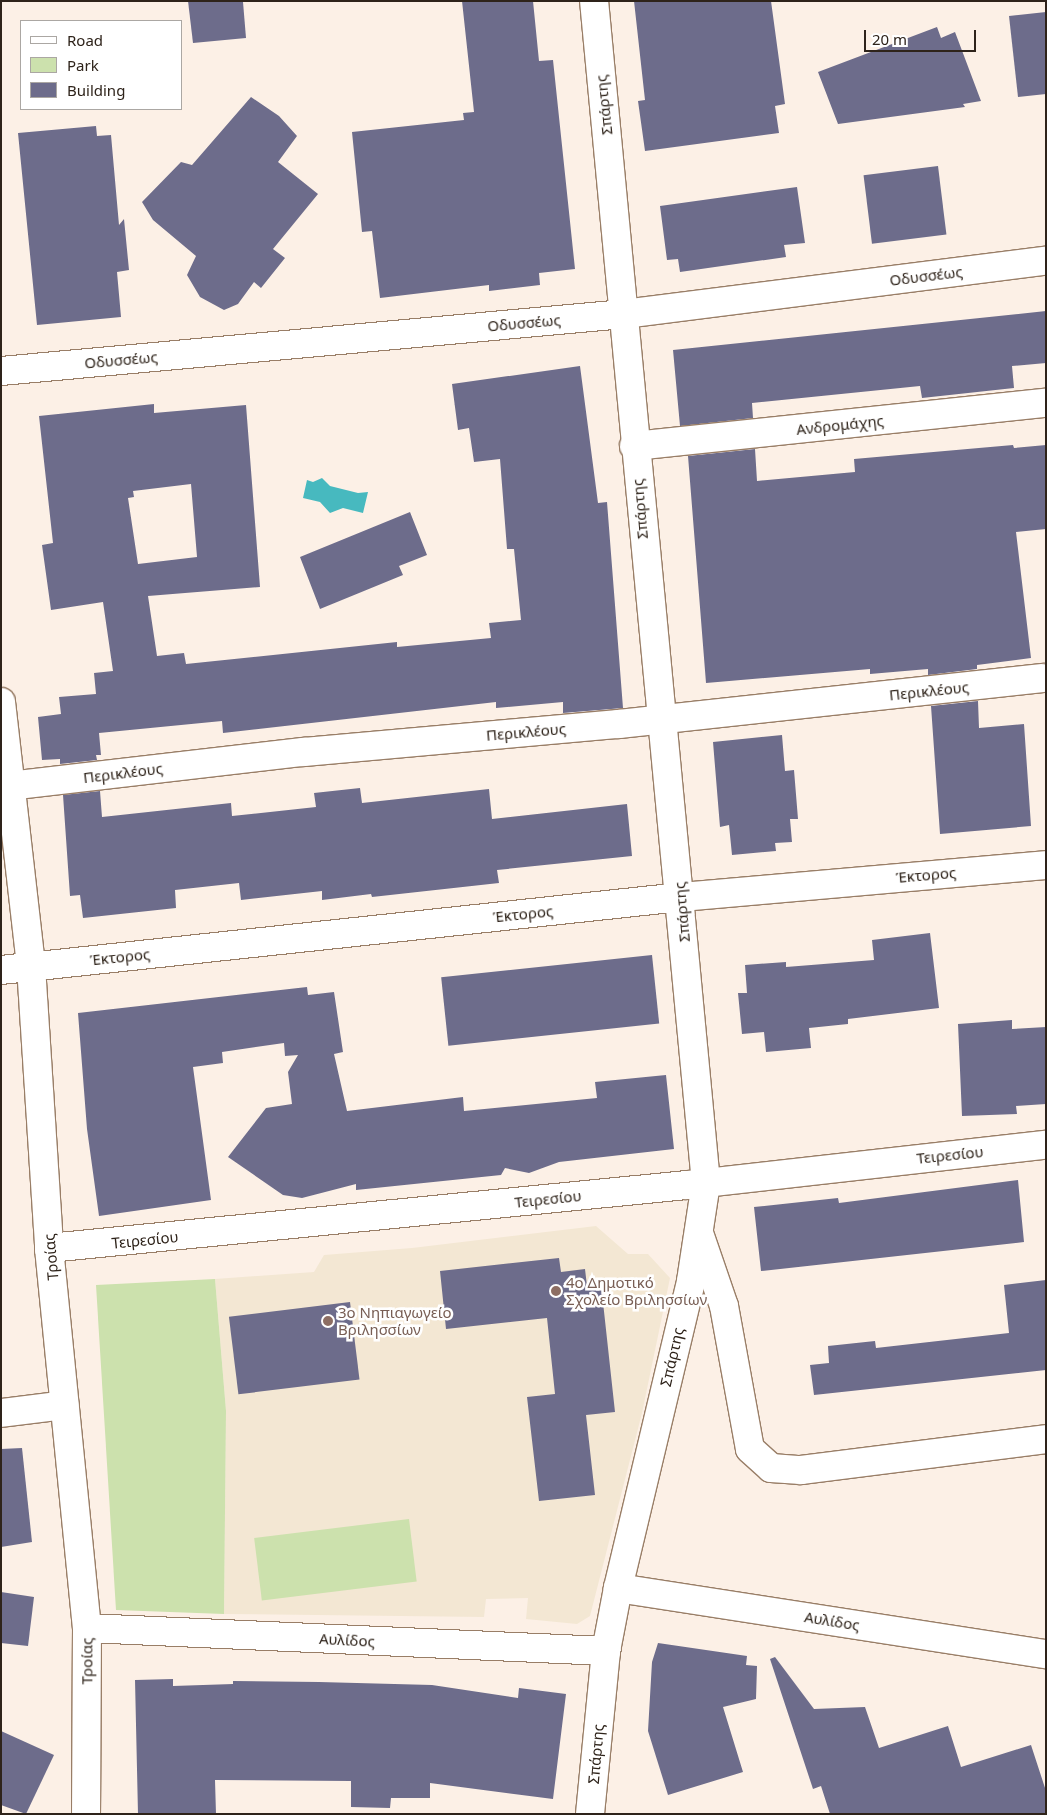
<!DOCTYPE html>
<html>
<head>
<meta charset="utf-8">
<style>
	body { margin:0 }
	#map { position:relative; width:1047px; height:1815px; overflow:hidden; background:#fcf0e6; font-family:"Noto Sans",sans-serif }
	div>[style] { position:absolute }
	.education>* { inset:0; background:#f3e7d3 }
	.green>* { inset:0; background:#cce1ad; transform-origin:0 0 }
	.water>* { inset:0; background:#47b9bf }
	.building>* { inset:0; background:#6d6c8b; transform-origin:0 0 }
	.roads { filter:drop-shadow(1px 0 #997e67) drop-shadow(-1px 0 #997e67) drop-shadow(0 1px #997e67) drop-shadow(0 -1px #997e67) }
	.street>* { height:28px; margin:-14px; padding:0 14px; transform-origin:14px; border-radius:14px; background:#fff }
	.dots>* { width:14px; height:14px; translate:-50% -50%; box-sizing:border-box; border:2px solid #fff; border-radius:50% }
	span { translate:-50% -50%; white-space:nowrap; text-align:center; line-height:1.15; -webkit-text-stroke:5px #fff; paint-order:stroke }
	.street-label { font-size:15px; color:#2e231a }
	.education-label { font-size:15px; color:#785e54 }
	.left { translate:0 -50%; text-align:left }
	.frame { position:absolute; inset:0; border:2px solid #2e231a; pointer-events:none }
	.legend { position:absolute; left:20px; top:20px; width:162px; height:90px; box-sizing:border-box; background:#fff; border:1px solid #aba7a3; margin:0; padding:6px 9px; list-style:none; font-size:15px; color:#2e231a }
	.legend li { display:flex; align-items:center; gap:10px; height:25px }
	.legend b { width:25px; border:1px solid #aba7a3 }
	.scale { position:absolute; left:864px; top:30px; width:112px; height:22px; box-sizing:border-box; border:2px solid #2e231a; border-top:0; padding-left:6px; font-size:15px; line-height:18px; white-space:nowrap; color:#2e231a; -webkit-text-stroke:4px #fff; paint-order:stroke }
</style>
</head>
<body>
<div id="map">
	<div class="education">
		<div style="clip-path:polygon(596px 1226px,628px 1254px,648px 1254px,670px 1278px,642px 1413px,590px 1616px,577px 1624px,526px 1619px,528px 1598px,486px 1599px,484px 1617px,224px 1614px,226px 1411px,215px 1279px,314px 1272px,324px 1255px,412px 1248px)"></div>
	</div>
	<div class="green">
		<div style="clip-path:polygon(215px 1279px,226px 1411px,224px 1614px,116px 1610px,96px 1285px)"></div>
		<div style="left:409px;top:1519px;width:63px;height:156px;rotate:83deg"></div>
	</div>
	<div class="water">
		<div style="clip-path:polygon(322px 478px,330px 486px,358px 493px,368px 492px,363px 513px,343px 508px,330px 513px,320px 502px,303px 498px,307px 480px,313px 482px)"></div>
	</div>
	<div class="building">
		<div style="clip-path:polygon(188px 1px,243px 2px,246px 38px,193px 43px)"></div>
		<div style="clip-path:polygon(462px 1px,533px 1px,539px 61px,553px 60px,575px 269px,539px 273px,540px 285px,489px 291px,489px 285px,380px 298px,372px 231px,362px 232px,352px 132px,464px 120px,463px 113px,474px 112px)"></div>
		<div style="clip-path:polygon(634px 1px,771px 1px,785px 104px,775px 106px,779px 133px,645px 151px,638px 101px,645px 100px)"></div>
		<div style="clip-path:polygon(1046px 12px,1046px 94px,1018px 97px,1009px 16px)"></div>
		<div style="clip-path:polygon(937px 27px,941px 38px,955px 32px,981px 101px,963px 104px,965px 107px,838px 124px,818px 72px)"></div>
		<div style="clip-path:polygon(251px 97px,279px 116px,297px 136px,278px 162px,318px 194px,273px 249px,285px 258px,261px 288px,254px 282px,238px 304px,224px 310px,200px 297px,187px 275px,196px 256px,153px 220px,142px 202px,181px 162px,192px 165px)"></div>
		<div style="clip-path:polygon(96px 126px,97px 136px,111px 135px,119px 225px,124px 219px,129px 270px,117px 272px,121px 317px,37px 325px,18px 133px)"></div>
		<div style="left:938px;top:166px;width:69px;height:75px;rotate:83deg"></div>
		<div style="clip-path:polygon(797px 187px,805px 243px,784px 245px,786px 257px,680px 272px,678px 259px,667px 260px,660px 206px)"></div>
		<div style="clip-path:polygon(1046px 311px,1046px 363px,1012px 366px,1014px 388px,922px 398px,920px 386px,752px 403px,753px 418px,680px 426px,673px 350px)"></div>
		<div style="clip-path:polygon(evenodd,580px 366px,598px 503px,607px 502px,623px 708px,563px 713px,563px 702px,496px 708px,496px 702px,223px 733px,222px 721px,99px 733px,101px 755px,96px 755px,97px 760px,60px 764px,60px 759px,42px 760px,38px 717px,61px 714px,59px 697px,96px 694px,94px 673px,113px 671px,103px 602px,51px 610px,42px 545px,53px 543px,39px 416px,154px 404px,154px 413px,246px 405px,260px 587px,148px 596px,157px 656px,184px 653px,186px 664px,397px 642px,397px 647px,491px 638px,489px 623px,521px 620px,514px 549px,507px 549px,500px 459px,474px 462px,469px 428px,458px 430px,452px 384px,580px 366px,191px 484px,197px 557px,138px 564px,128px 498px,134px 497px,133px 491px,191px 484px)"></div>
		<div style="clip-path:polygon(1013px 445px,1014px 448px,1046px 445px,1046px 529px,1016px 532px,1031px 658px,977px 665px,977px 669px,928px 675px,928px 669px,870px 674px,870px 669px,706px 683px,688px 456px,755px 449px,757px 481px,855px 472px,854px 459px)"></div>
		<div style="clip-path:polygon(410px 512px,427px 555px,399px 566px,403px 575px,320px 609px,300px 557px)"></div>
		<div style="clip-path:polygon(978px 701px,979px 728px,1024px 724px,1031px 826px,940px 834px,931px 706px)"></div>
		<div style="clip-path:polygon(782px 735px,785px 771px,794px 770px,798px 819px,790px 819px,792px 842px,775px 843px,776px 851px,732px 855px,729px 825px,720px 827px,713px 742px)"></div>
		<div style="clip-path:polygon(360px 788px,362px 803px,489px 789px,492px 819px,627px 804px,632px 856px,497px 870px,499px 883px,372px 897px,371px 894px,322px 900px,322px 891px,241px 900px,239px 883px,175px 890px,176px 908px,83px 918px,80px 895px,70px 896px,63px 795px,100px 791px,102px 817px,231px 803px,232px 816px,316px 807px,314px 793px)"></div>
		<div style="clip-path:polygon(930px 933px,939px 1008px,848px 1019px,848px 1024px,809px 1028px,811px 1048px,766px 1052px,764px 1032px,742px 1034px,738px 993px,747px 993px,745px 965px,786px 962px,786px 967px,874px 960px,872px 940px)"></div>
		<div style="left:652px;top:955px;width:69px;height:212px;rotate:84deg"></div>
		<div style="clip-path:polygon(307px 987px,308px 995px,334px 992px,343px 1052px,334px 1054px,347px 1111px,463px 1097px,464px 1111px,597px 1098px,595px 1082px,666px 1075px,674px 1149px,559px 1162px,529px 1173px,505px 1168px,501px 1175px,356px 1190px,356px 1184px,302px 1198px,283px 1195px,228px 1157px,266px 1108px,292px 1104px,288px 1072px,298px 1055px,285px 1056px,284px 1043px,222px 1052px,223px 1063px,193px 1067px,211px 1200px,99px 1216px,87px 1129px,78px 1013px)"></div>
		<div style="clip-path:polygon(1012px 1020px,1012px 1029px,1046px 1027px,1046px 1104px,1016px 1106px,1017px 1114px,962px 1116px,958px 1024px)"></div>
		<div style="clip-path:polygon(1018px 1180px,1024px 1242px,761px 1271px,754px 1207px,838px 1198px,839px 1203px)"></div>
		<div style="clip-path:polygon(559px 1258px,561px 1272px,585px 1269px,587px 1286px,601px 1284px,615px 1412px,586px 1415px,595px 1495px,539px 1501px,527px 1397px,555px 1394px,547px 1318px,446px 1329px,440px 1271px)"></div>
		<div style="clip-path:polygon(1046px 1280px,1046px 1370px,814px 1395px,810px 1365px,829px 1363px,828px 1346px,875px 1341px,876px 1348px,1009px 1333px,1004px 1285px)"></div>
		<div style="left:350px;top:1302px;width:78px;height:122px;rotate:83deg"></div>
		<div style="clip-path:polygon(22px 1448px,32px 1542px,1px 1547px,1px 1449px)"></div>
		<div style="clip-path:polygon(1px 1592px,34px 1597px,28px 1646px,1px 1643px)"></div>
		<div style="clip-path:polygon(658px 1643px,747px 1656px,746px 1665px,757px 1666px,756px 1699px,723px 1707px,743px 1772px,668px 1795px,648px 1731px,652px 1662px)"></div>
		<div style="clip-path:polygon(775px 1657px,814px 1709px,865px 1707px,879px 1748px,948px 1726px,961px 1767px,1031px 1745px,1046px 1791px,1046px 1814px,830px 1814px,821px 1786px,813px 1789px,770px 1659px)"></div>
		<div style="clip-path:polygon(173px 1679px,173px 1686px,233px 1684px,233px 1681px,319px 1682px,432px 1685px,518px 1698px,519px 1688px,566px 1694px,553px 1799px,430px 1783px,430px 1798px,391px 1798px,390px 1808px,351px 1807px,351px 1781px,215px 1780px,216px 1814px,138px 1814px,135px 1680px)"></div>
		<div style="clip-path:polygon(1px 1731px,54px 1755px,26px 1814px,1px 1805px)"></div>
	</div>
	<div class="roads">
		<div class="street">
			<div style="left:1px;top:371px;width:626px;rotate:-5.23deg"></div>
			<div style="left:624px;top:314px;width:425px;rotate:-7.2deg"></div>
			<div style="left:634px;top:446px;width:414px;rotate:-6deg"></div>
			<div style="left:1px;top:702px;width:266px;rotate:83.5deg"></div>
			<div style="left:31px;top:966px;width:283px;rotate:86.3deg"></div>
			<div style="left:49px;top:1248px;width:382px;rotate:84.3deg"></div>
			<div style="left:87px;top:1628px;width:186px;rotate:90.3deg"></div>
			<div style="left:8px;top:786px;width:298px;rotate:-6.6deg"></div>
			<div style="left:304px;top:752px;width:316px;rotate:-5.1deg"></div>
			<div style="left:619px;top:724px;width:426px;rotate:-6.2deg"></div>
			<div style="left:1px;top:970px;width:684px;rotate:-6.13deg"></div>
			<div style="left:681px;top:897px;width:366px;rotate:-5deg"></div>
			<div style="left:700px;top:1236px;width:74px;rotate:71.1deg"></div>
			<div style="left:724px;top:1306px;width:145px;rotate:79.7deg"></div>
			<div style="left:750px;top:1449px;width:28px;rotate:42deg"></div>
			<div style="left:771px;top:1468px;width:30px;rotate:4deg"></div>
			<div style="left:801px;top:1470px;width:247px;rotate:-7.2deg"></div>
			<div style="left:49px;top:1248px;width:641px;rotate:-5.64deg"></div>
			<div style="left:687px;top:1185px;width:361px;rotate:-6.4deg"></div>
			<div style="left:1px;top:1413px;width:64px;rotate:-7.1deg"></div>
			<div style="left:618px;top:1588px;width:433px;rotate:8.8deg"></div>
			<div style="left:87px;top:1628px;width:520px;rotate:2.54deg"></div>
			<div style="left:590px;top:1814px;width:164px;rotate:-84.4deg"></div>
			<div style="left:606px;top:1651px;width:64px;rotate:-79.2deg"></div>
			<div style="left:618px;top:1588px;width:316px;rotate:-76.6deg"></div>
			<div style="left:691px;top:1281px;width:99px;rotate:-81.3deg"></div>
			<div style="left:706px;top:1183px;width:1187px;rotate:-95.41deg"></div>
		</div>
	</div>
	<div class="dots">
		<div style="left:556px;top:1291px;background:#8d6e63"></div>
		<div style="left:328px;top:1321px;background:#8d6e63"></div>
	</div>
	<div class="street-label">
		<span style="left:604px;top:105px;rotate:-96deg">Σπάρτης</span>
		<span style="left:926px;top:276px;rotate:-7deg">Οδυσσέως</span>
		<span style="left:524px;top:323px;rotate:-5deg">Οδυσσέως</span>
		<span style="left:121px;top:360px;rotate:-5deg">Οδυσσέως</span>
		<span style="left:840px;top:425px;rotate:-6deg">Ανδρομάχης</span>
		<span style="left:640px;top:509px;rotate:-95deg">Σπάρτης</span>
		<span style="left:929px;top:691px;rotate:-6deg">Περικλέους</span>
		<span style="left:526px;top:732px;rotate:-5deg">Περικλέους</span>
		<span style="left:123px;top:773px;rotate:-7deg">Περικλέους</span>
		<span style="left:926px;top:875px;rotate:-5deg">Έκτορος</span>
		<span style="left:682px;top:912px;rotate:-95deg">Σπάρτης</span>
		<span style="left:523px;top:914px;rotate:-6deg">Έκτορος</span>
		<span style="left:120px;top:957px;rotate:-6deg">Έκτορος</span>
		<span style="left:950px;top:1155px;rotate:-6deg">Τειρεσίου</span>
		<span style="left:548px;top:1199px;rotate:-6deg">Τειρεσίου</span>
		<span style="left:145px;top:1240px;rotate:-6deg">Τειρεσίου</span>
		<span style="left:51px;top:1257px;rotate:-95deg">Τροίας</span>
		<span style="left:672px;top:1357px;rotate:-77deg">Σπάρτης</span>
		<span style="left:832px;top:1621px;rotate:9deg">Αυλίδος</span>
		<span style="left:347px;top:1640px;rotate:3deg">Αυλίδος</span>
		<span style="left:87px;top:1661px;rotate:-90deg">Τροίας</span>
		<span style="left:596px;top:1754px;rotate:-85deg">Σπάρτης</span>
	</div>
	<div class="education-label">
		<span class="left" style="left:566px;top:1291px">4o Δημοτικό<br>Σχολείο Βριλησσίων</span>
		<span class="left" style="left:338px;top:1321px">3ο Νηπιαγωγείο<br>Βριλησσίων</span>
	</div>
	<div class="frame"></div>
	<ul class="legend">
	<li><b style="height:6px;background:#fff"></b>Road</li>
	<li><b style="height:14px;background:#cce1ad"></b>Park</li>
	<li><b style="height:14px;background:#6d6c8b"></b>Building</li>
	</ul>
	<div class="scale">20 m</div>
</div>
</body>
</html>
